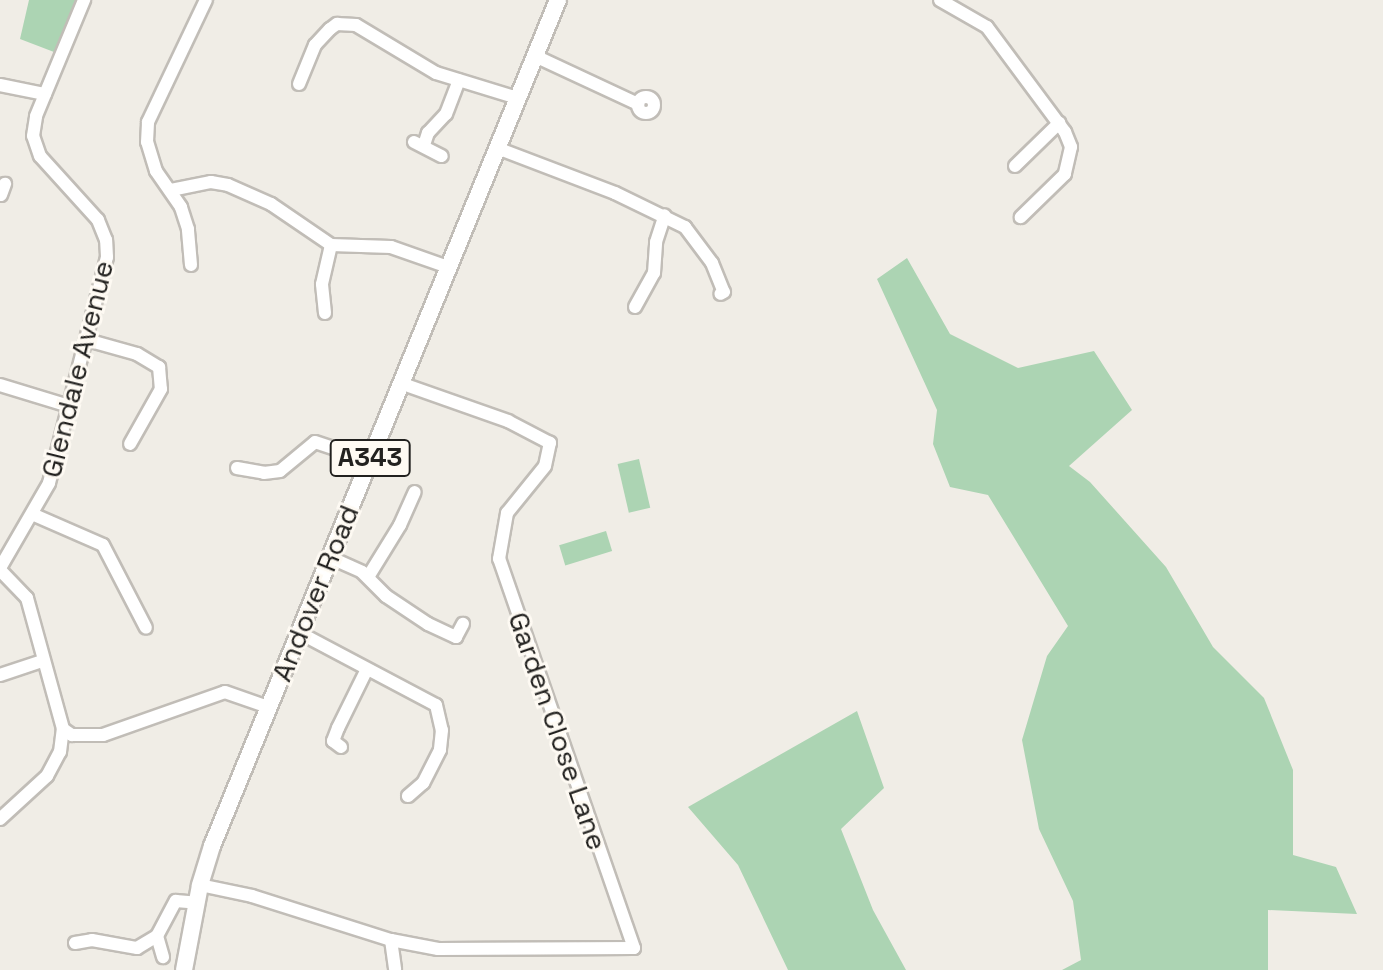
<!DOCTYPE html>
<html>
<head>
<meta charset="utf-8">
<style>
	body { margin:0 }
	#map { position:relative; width:1383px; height:970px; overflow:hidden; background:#f0ede6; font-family:"Space Grotesk",sans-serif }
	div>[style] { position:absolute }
	.green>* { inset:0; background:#acd4b3; transform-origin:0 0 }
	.roads { filter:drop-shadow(2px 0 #c1bdb7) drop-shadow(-2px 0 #c1bdb7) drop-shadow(0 2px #c1bdb7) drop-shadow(0 -2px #c1bdb7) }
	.minor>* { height:12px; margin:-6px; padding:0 6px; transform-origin:6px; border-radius:6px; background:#fff }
	.minor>.ring { margin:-6px; padding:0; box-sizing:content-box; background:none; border:12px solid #fff; border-radius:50% }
	.major>* { height:16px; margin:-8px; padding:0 8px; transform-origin:8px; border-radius:8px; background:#fff }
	span { translate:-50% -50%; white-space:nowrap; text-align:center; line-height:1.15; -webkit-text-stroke:6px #fefaf3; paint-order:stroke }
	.shield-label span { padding:2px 6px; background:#fefaf3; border:2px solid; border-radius:6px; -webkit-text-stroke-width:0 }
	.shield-label { font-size:26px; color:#22211f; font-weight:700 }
	.street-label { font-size:28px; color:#22211f }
</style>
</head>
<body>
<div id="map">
	<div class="green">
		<div style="clip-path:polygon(29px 0,76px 0,54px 52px,20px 39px)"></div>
		<div style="clip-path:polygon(907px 258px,950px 334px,1018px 368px,1094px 351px,1132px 410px,1069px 466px,1090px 482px,1166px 567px,1213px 647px,1264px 698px,1293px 770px,1293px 855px,1336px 867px,1357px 914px,1268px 910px,1268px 970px,1062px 970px,1081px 960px,1073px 901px,1039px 829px,1022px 740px,1047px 656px,1068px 626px,988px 495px,950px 487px,933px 444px,937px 410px,877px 279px)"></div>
		<div style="left:639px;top:459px;width:50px;height:22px;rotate:77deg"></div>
		<div style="left:606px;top:531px;width:21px;height:49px;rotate:73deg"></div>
		<div style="clip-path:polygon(857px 711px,884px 788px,841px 829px,873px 910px,906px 970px,788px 970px,738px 865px,688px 807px)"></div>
	</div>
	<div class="roads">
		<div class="minor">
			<div style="left:940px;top:0;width:54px;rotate:29.9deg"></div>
			<div style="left:987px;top:27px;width:131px;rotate:53.4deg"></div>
			<div style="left:1065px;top:132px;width:16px;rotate:68deg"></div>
			<div style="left:1071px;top:147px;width:28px;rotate:103deg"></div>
			<div style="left:1065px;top:174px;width:62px;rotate:135.7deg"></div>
			<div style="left:535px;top:56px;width:114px;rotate:25deg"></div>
			<div style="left:299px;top:84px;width:42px;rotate:-67.7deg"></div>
			<div style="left:315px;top:45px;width:22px;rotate:-47deg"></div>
			<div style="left:330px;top:29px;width:9px;rotate:-36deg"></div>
			<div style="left:337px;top:24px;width:19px;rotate:3deg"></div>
			<div style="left:356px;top:25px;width:93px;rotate:31deg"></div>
			<div style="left:436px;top:73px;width:86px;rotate:17deg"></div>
			<div style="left:0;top:85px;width:46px;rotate:11.3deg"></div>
			<div class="ring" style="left:638px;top:97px;width:4px;height:4px"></div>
			<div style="left:414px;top:142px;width:31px;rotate:27deg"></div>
			<div style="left:424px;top:145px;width:13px;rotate:-72deg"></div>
			<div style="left:428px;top:133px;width:26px;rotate:-47deg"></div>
			<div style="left:446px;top:114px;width:36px;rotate:-69deg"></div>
			<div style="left:497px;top:148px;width:126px;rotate:20.9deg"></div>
			<div style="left:615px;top:193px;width:78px;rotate:25.9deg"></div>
			<div style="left:685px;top:227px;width:45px;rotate:53.1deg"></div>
			<div style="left:712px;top:263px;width:31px;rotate:68deg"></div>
			<div style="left:724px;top:292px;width:4px;rotate:153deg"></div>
			<div style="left:1015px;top:166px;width:62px;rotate:-44.3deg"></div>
			<div style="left:171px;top:190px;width:41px;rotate:-11.3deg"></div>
			<div style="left:211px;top:182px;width:17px;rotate:10deg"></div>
			<div style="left:228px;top:185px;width:47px;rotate:23.8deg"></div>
			<div style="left:271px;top:204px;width:73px;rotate:34.3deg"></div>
			<div style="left:331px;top:245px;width:60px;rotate:1.9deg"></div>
			<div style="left:391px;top:247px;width:60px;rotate:19.3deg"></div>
			<div style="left:1px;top:195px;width:12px;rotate:-70deg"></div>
			<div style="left:191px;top:265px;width:36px;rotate:-95deg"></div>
			<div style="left:188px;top:229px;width:23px;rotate:-108deg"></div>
			<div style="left:181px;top:207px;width:44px;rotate:-124.8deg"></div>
			<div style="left:156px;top:171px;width:30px;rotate:-107deg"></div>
			<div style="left:147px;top:142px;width:20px;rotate:-87deg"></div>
			<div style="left:148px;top:122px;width:135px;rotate:-64.6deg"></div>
			<div style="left:635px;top:307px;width:39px;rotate:-61deg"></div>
			<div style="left:654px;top:273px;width:31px;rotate:-86deg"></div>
			<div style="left:656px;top:242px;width:28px;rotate:-72deg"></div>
			<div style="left:325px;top:313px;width:29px;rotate:-96deg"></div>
			<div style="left:322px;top:284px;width:40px;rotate:-77deg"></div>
			<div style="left:87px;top:340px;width:52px;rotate:15.6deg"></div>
			<div style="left:137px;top:354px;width:26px;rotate:31deg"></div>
			<div style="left:159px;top:367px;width:22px;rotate:85deg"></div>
			<div style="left:161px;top:389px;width:63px;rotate:119.4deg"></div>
			<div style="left:0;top:385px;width:72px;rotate:16.9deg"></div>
			<div style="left:237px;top:468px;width:27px;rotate:10deg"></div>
			<div style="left:264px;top:473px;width:16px;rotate:-7deg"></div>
			<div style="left:280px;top:471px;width:45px;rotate:-39.6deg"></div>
			<div style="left:315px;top:442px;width:57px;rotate:18.4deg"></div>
			<div style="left:32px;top:514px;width:77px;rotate:23.6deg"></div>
			<div style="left:103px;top:545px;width:93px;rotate:62.6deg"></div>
			<div style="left:329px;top:557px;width:36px;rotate:24deg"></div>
			<div style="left:362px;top:572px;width:34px;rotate:45deg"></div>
			<div style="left:386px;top:596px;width:50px;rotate:33.7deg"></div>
			<div style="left:428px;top:624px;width:31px;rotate:25deg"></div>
			<div style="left:456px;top:637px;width:15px;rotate:-62deg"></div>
			<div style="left:0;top:568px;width:98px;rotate:-60deg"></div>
			<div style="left:49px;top:483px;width:233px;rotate:-75.6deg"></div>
			<div style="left:107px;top:257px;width:17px;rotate:-93deg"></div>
			<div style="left:106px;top:240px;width:22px;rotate:-112deg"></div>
			<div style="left:98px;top:220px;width:86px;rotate:-132.2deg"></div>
			<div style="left:40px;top:156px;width:21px;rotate:-109deg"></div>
			<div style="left:33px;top:136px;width:20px;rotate:-81deg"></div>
			<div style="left:36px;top:116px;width:126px;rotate:-67.5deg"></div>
			<div style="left:0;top:570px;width:39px;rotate:46deg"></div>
			<div style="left:27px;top:598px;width:136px;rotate:74.6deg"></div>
			<div style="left:63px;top:729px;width:11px;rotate:34deg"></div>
			<div style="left:72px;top:735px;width:31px"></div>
			<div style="left:103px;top:735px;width:129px;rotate:-19.4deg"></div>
			<div style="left:225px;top:692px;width:46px;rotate:19.2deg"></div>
			<div style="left:368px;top:577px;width:61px;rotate:-58.4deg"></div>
			<div style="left:400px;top:525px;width:36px;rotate:-66deg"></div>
			<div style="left:298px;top:632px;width:156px;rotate:27.9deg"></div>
			<div style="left:436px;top:705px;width:26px;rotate:77deg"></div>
			<div style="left:442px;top:730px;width:20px;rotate:96deg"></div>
			<div style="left:440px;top:750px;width:37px;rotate:117deg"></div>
			<div style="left:423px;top:783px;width:20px;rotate:139deg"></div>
			<div style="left:0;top:675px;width:44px;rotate:-18.4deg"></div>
			<div style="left:341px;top:747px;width:10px;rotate:-143deg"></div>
			<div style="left:333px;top:741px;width:14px;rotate:-69deg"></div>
			<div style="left:338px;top:728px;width:64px;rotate:-63.8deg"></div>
			<div style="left:0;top:819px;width:64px;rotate:-42.5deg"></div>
			<div style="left:47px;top:776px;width:27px;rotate:-62deg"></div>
			<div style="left:60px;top:752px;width:23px;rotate:-83deg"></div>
			<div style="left:200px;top:885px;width:53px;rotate:11.9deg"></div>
			<div style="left:252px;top:896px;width:146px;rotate:17.6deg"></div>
			<div style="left:391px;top:940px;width:48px;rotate:10.8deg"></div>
			<div style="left:438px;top:949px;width:196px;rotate:-0.3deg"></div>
			<div style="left:634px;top:948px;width:412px;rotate:-109.1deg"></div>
			<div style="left:499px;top:559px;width:47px;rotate:-80.1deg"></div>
			<div style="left:507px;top:513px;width:60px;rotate:-51deg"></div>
			<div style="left:545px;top:466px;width:24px;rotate:-78deg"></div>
			<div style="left:550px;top:443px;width:47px;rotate:-152.4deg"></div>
			<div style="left:508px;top:421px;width:114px;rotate:-160.6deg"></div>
			<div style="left:157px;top:936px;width:22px;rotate:74deg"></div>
			<div style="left:391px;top:940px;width:30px;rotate:82deg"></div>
			<div style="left:75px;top:943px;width:17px;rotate:-10deg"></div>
			<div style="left:92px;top:940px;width:46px;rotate:10.1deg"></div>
			<div style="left:137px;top:948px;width:23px;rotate:-31deg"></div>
			<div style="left:157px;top:936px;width:40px;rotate:-62deg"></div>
			<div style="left:176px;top:901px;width:21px;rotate:5deg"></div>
		</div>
		<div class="major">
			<div style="left:184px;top:970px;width:86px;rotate:-79.3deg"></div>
			<div style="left:200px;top:885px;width:41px;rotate:-72.9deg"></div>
			<div style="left:212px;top:846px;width:914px;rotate:-67.76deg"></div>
		</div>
	</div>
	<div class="shield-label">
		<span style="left:370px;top:458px">A343</span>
	</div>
	<div class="street-label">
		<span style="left:77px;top:369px;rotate:-76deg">Glendale Avenue</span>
		<span style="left:315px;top:593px;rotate:-68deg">Andover Road</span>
		<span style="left:558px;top:731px;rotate:71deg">Garden Close Lane</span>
	</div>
</div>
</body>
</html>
